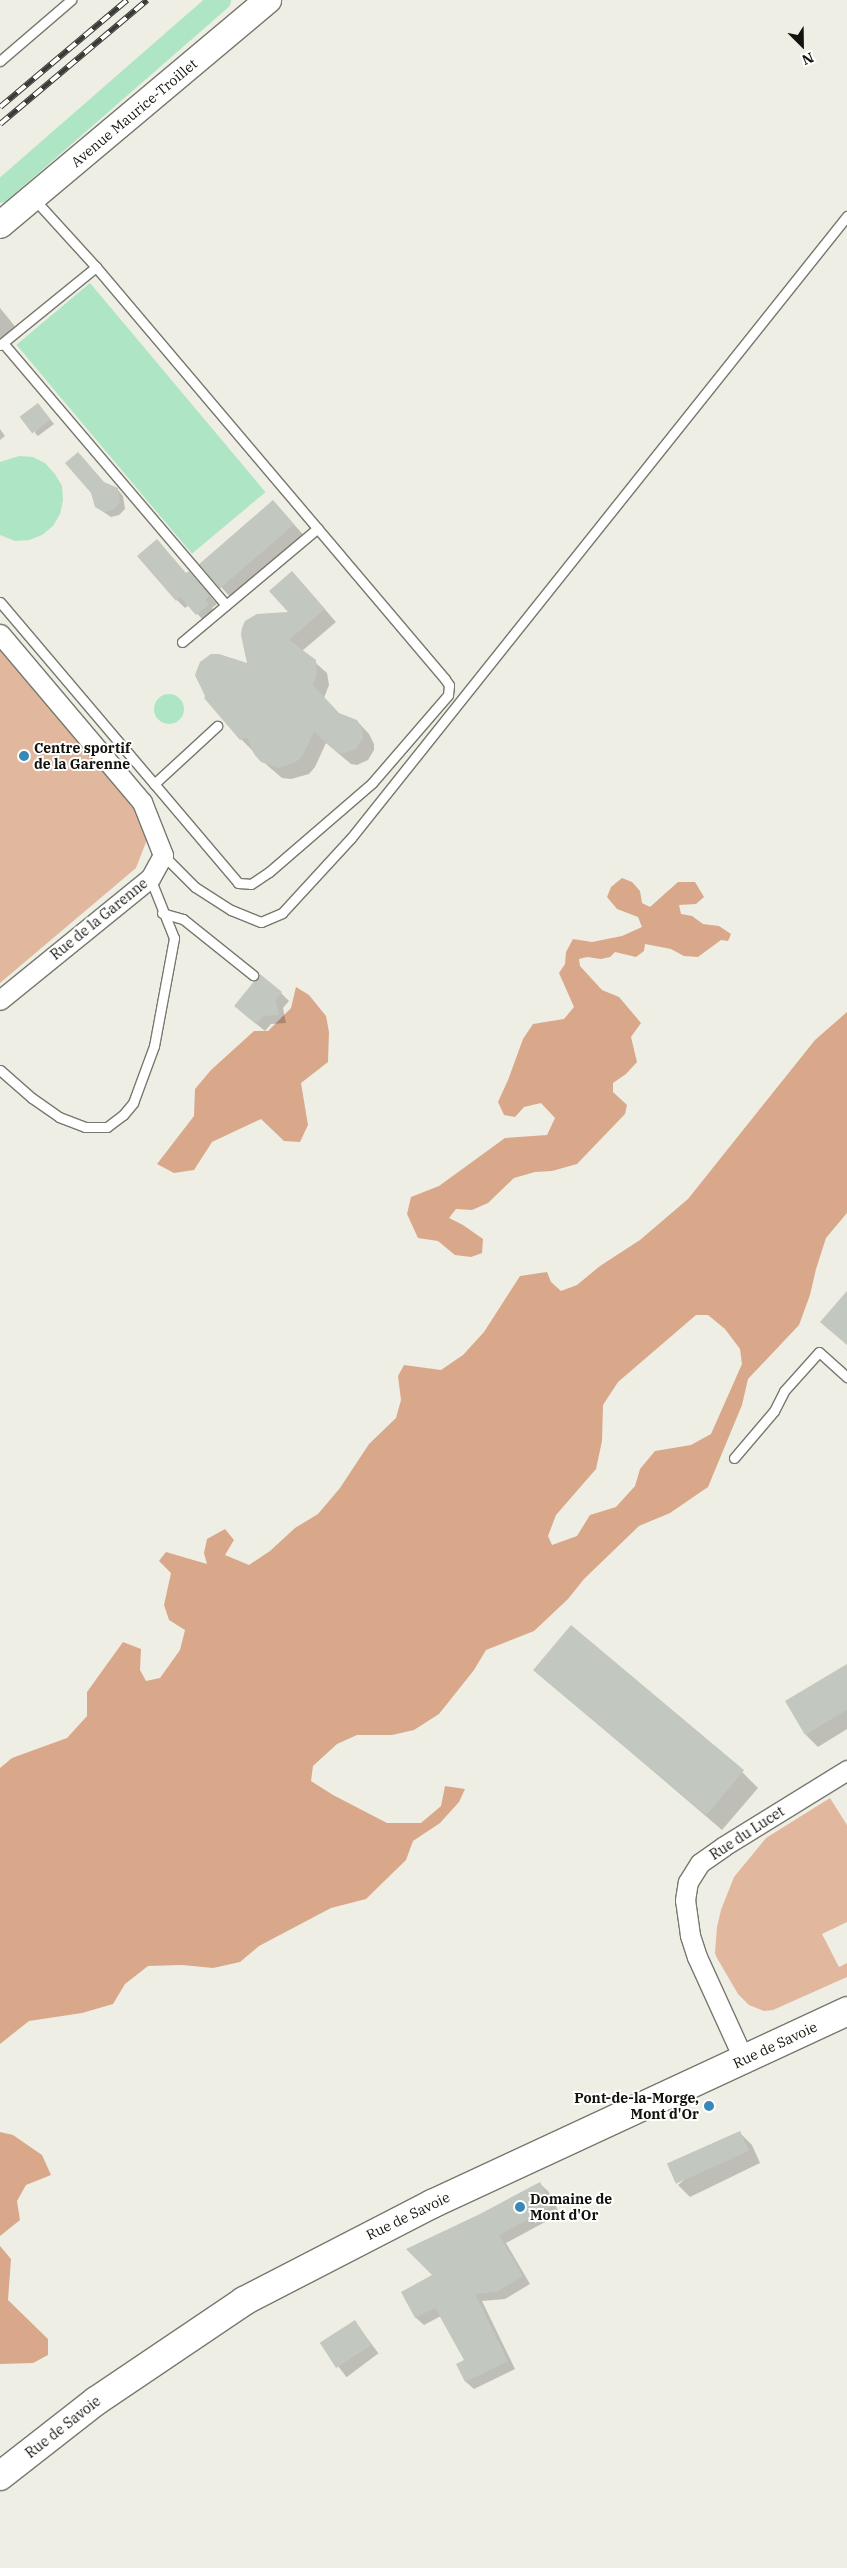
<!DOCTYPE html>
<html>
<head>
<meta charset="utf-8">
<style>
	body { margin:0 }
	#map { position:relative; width:847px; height:2568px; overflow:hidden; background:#eeeee4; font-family:"IBM Plex Serif",serif }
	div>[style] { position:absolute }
	.green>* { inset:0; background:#e1b79e }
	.forest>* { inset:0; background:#d9a88a }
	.water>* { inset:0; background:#aee5c5; transform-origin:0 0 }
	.round { border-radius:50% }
	.shadow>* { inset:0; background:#0003; transform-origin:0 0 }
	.canal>* { height:22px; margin:-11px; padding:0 11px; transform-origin:11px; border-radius:11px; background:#aee5c5 }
	.building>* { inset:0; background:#c2c7bf; transform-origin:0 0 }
	.roads { filter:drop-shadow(1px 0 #78786f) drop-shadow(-1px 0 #78786f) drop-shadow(0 1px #78786f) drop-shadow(0 -1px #78786f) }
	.lane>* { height:9px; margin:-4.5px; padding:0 4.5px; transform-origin:4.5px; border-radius:4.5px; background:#fff }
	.street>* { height:19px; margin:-9.5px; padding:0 9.5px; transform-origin:9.5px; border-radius:9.5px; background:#fff }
	.secondary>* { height:26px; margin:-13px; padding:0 13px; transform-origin:13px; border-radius:13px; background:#fff }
	.primary>* { height:28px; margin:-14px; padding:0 14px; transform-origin:14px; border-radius:14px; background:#fff }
	.rail>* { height:5.5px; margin-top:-2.75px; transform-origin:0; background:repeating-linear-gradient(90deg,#fffffe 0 11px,#3a3a36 0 22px); box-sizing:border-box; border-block:1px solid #3a3a36 }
	.dots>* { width:14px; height:14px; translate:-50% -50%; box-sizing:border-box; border:2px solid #fffffe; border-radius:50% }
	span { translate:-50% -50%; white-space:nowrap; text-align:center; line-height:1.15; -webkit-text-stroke:4px #fffffe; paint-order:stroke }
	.street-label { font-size:14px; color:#12120f }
	.poi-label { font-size:14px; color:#12120f; font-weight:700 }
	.left { translate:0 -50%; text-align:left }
	.right { translate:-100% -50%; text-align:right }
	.north { position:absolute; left:777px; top:20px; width:50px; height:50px; -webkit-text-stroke:4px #fffffe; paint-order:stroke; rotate:157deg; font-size:14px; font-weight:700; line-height:20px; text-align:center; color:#12120f }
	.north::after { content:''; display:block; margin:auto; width:18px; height:22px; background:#12120f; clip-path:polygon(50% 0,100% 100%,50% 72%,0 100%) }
</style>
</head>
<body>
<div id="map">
	<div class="green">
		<div style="clip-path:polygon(0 648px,140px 807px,148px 837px,136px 868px,0 983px)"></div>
		<div style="clip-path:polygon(830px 1798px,847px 1825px,847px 1922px,822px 1934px,839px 1967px,847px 1963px,847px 1977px,773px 2010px,764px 2011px,749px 2005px,738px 1994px,717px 1958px,715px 1953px,717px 1927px,721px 1910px,734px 1877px,766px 1838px)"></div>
	</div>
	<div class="forest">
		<div style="clip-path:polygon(622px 878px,632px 882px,640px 891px,642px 903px,650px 907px,678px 882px,695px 882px,704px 897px,696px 904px,679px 905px,681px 914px,692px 916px,703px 924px,719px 926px,731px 934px,728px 941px,721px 940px,698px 957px,684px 956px,671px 949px,645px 944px,644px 951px,636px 957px,615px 952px,610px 957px,601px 959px,587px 957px,579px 959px,580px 966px,602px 990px,619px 997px,641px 1023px,631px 1037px,637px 1062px,626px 1074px,613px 1083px,613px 1092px,627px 1105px,625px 1114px,577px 1164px,552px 1171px,535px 1172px,514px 1178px,488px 1203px,472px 1210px,456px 1209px,449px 1218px,463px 1225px,483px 1239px,482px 1253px,471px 1257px,455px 1255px,438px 1241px,418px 1238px,407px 1214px,411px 1197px,439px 1186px,505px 1138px,547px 1135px,555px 1118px,541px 1103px,524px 1107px,515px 1117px,504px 1115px,498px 1102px,508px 1080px,523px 1039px,533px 1024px,564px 1019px,574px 1007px,559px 973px,565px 964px,566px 952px,573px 939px,592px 942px,622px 936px,642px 927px,638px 917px,617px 909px,607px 897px,611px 887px)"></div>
		<div style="clip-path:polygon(296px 987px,309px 995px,326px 1016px,329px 1032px,328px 1062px,301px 1083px,308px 1125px,300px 1142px,284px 1141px,261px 1119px,212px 1142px,194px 1170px,174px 1173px,157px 1164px,194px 1116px,195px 1089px,211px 1070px,254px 1031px,268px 1031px,291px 1008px)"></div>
		<div style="clip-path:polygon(evenodd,847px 1012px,847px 1213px,826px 1238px,816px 1269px,810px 1295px,799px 1325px,748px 1379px,742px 1405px,708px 1487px,670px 1513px,639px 1526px,584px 1579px,568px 1599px,534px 1631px,486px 1650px,474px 1670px,439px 1714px,414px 1730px,392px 1735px,357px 1735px,337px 1744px,313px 1766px,311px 1781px,333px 1795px,387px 1823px,421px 1823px,441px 1806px,445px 1786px,465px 1789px,459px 1802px,440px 1823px,413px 1841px,406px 1860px,366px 1899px,331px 1908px,259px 1946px,240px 1962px,213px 1968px,182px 1965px,148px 1966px,125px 1984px,113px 2004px,82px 2013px,29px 2021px,0 2044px,0 1768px,12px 1758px,67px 1738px,87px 1716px,87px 1692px,123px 1642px,141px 1649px,140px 1670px,146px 1681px,160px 1678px,180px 1650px,185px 1630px,169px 1620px,164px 1605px,171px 1573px,159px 1561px,166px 1552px,207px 1564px,204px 1553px,207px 1539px,225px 1529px,234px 1540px,225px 1555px,249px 1565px,270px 1551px,295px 1528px,318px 1514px,340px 1488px,369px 1444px,396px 1418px,401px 1400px,398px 1376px,404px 1365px,441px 1370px,463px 1355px,484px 1332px,520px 1276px,547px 1272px,551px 1282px,561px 1291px,577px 1285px,600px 1266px,640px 1240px,688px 1199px,815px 1040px,847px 1012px,696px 1315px,708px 1315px,725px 1329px,740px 1349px,742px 1364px,711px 1434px,691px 1445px,655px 1451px,640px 1469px,635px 1486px,616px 1507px,590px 1515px,577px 1536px,552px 1545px,548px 1536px,556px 1515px,596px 1469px,602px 1441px,603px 1405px,618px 1382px,696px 1315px)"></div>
		<div style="clip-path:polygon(0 2132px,13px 2135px,42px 2155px,51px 2175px,26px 2185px,17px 2201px,20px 2220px,0 2236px)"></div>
		<div style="clip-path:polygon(0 2246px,11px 2259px,8px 2300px,48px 2339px,48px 2355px,33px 2363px,0 2364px)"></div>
	</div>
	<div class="water">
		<div style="left:90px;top:283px;width:273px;height:96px;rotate:50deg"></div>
		<div style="clip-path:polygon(19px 456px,33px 457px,45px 463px,55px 474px,62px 486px,63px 500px,60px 514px,53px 526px,42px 535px,29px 540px,15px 541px,0 535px,0 462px)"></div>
		<div class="round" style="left:154px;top:694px;width:30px;height:30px"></div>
	</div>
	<div class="shadow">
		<div style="clip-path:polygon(0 308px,18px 330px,0 344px)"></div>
		<div style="clip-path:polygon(41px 408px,54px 424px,38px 436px,35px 433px)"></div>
		<div style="clip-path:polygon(0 429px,5px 436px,0 440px)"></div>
		<div style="clip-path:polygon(104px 484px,117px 489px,123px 496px,125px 509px,119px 515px,111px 517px,96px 507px)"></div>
		<div style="left:273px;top:501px;width:48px;height:96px;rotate:48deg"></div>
		<div style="clip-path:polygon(292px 572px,336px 622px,302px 651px,327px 673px,329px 685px,324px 698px,339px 714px,357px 721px,369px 734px,374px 744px,374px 750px,368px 760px,357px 765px,351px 764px,326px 743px,315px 767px,309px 774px,291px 779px,282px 778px,268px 766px,241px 739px,249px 665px,290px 614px)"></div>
		<div style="clip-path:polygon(187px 574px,197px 581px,217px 604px,212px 608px,216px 613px,205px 622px,189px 605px,185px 608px,177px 600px)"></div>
		<div style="clip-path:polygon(281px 993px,289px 1001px,283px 1008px,286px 1023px,271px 1024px,265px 1031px,244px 1014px)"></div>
		<div style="clip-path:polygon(847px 1665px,847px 1729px,818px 1747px,806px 1735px)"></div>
		<div style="clip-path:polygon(535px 1670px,742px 1772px,758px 1788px,722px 1830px)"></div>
		<div style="clip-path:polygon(740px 2133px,752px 2145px,760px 2163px,690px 2197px,678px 2185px)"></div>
		<div style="clip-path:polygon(540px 2184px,548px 2191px,560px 2214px,506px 2243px,530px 2284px,505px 2299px,482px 2301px,515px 2369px,474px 2389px,466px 2382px,458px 2364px,466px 2361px,441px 2316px,424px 2325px,416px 2318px,402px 2292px,434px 2276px,481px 2216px)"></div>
		<div style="left:355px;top:2322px;width:39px;height:40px;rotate:53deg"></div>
	</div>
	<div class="canal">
		<div style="left:0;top:192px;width:292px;rotate:-41.1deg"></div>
	</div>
	<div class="building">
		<div style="left:38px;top:403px;width:21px;height:23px;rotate:53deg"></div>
		<div style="clip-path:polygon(78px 452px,104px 482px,118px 488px,120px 502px,113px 510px,104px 512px,95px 507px,91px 493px,65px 463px)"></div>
		<div style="left:273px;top:500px;width:32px;height:98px;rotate:49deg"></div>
		<div style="clip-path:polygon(157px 539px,186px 573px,189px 571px,210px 595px,205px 600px,209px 604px,196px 615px,180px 597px,176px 601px,137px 556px)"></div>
		<div style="clip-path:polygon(292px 571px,325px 609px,289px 640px,316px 660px,317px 673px,313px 685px,339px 713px,357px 720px,363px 731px,363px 738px,356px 749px,345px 753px,338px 753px,314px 732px,303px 755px,296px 762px,279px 768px,261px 762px,254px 754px,247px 738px,240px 740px,204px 698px,205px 696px,195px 675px,200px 662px,211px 654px,219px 654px,247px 663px,241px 635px,242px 628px,245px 621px,257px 614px,288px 612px,269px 591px)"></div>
		<div style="clip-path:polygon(260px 974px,282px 992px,276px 1000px,279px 1015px,263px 1016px,256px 1024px,234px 1006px)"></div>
		<div style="clip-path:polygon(847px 1291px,847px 1345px,820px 1322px)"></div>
		<div style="left:571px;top:1625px;width:226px;height:59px;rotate:40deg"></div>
		<div style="clip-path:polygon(847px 1664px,847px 1710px,805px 1735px,785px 1701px)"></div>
		<div style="left:740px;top:2131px;width:22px;height:80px;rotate:66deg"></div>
		<div style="clip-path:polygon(540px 2182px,553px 2206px,499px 2235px,523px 2276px,496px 2292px,475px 2294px,508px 2361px,465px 2382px,456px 2364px,464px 2360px,435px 2308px,415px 2318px,401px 2292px,432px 2275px,406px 2249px,480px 2214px)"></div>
		<div style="left:355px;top:2320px;width:30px;height:42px;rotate:57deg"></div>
	</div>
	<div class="roads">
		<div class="lane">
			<div style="left:0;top:61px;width:94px;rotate:-40.7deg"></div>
			<div style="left:3px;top:343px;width:344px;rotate:49.6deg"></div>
			<div style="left:0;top:345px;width:124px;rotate:-39.1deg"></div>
			<div style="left:0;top:602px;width:368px;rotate:49.7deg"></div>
			<div style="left:238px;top:883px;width:13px;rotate:4deg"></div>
			<div style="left:251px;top:884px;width:22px;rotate:-34deg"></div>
			<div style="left:269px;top:872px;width:136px;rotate:-40.8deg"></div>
			<div style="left:372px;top:783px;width:116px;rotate:-49.2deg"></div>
			<div style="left:448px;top:695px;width:10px;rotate:-84deg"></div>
			<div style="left:449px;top:685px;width:7px;rotate:-124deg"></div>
			<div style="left:445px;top:679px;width:540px;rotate:-130.27deg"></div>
			<div style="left:96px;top:267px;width:91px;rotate:-132.3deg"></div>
			<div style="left:182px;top:642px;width:177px;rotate:-40deg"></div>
			<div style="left:154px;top:784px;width:86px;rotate:-42.6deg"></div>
			<div style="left:163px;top:855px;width:45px;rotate:45deg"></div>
			<div style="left:195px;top:887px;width:43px;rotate:32.6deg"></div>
			<div style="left:231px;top:910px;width:32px;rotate:22deg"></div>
			<div style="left:261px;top:922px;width:23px;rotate:-23deg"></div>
			<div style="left:282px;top:913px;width:102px;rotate:-47.4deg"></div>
			<div style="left:351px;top:838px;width:796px;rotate:-51.43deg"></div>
			<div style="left:162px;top:913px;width:22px;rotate:16deg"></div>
			<div style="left:183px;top:919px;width:90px;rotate:38.7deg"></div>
			<div style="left:0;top:1070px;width:43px;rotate:41.2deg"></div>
			<div style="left:32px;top:1098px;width:33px;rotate:35deg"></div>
			<div style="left:59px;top:1117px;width:28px;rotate:21deg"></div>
			<div style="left:85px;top:1127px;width:22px"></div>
			<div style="left:107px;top:1127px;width:20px;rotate:-37deg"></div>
			<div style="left:123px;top:1115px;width:16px;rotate:-50deg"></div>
			<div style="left:133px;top:1103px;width:61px;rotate:-69.8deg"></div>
			<div style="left:154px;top:1046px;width:110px;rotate:-79.5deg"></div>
			<div style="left:174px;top:938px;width:65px;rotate:-111.8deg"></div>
			<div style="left:734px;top:1458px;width:62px;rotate:-49.6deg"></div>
			<div style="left:774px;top:1411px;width:22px;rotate:-63deg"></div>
			<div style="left:784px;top:1391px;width:52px;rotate:-48.1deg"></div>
			<div style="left:819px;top:1352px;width:38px;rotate:42deg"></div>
		</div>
		<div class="street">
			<div style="left:0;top:634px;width:220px;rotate:49.8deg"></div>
			<div style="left:142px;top:802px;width:57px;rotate:68.4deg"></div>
			<div style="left:163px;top:855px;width:26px;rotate:119deg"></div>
			<div style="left:150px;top:878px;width:193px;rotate:140.9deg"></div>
			<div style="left:744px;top:2060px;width:113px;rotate:-114.5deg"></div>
			<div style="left:697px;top:1957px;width:23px;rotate:-108deg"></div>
			<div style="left:690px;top:1935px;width:35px;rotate:-98deg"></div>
			<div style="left:685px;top:1900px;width:18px;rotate:-81deg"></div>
			<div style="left:688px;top:1882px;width:22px;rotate:-58deg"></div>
			<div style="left:700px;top:1863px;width:29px;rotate:-35deg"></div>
			<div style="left:724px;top:1846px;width:145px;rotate:-31.7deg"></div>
		</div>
		<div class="secondary">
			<div style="left:0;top:225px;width:350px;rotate:-40deg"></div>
		</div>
		<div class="primary">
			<div style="left:0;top:2476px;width:122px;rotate:-38deg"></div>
			<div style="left:96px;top:2401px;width:179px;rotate:-34deg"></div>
			<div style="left:244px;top:2301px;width:212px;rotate:-27.3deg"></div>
			<div style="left:432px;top:2204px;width:458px;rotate:-24.9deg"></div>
		</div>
	</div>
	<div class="rail">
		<div style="left:0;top:107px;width:166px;rotate:-40.1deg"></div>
		<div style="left:0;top:124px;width:192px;rotate:-40.1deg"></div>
	</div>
	<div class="dots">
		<div style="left:24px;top:756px;background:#3787b9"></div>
		<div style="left:709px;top:2106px;background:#3787b9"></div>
		<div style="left:520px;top:2207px;background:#3787b9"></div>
	</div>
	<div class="street-label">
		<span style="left:134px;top:113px;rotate:-40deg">Avenue Maurice-Troillet</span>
		<span style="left:99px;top:919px;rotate:-39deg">Rue de la Garenne</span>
		<span style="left:747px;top:1833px;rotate:-33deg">Rue du Lucet</span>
		<span style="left:775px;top:2045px;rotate:-25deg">Rue de Savoie</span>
		<span style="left:408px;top:2216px;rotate:-26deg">Rue de Savoie</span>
		<span style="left:63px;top:2427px;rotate:-38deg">Rue de Savoie</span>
	</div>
	<div class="poi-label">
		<span class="left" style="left:34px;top:756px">Centre sportif<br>de la Garenne</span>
		<span class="right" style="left:699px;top:2106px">Pont-de-la-Morge,<br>Mont d'Or</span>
		<span class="left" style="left:530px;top:2207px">Domaine de<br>Mont d'Or</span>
	</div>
	<div class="north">N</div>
</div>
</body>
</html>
